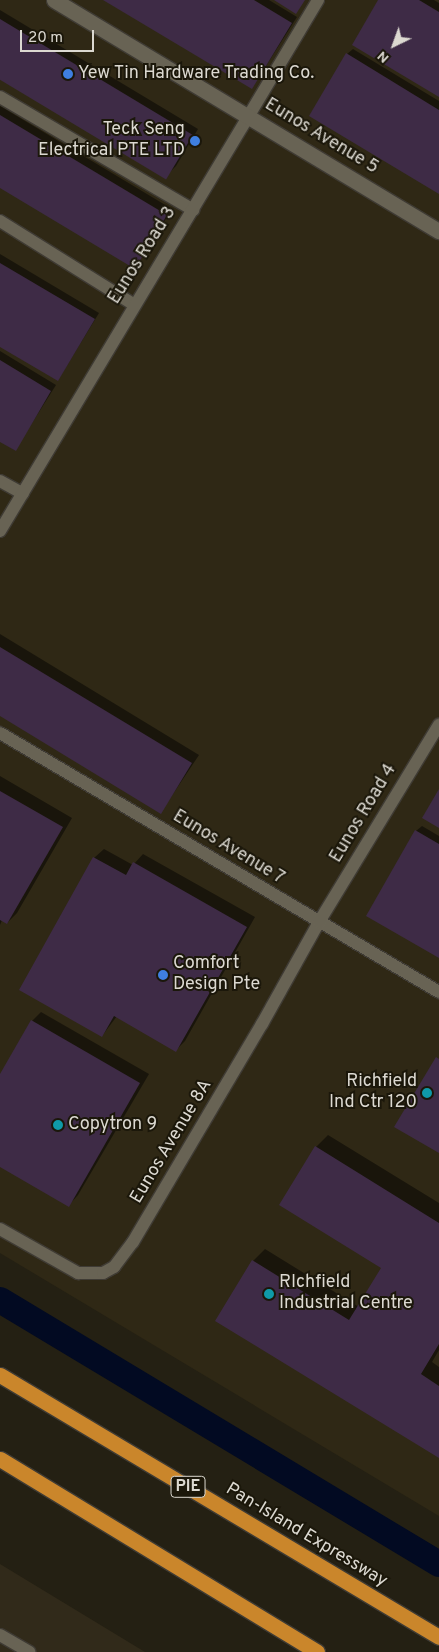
<!DOCTYPE html>
<html>
<head>
<meta charset="utf-8">
<style>
	body { margin:0 }
	#map { position:relative; width:439px; height:1652px; overflow:hidden; background:#242013; font-family:Overpass,sans-serif }
	div>[style] { position:absolute }
	.built>* { inset:0; background:#2f2815 }
	.industrial>* { inset:0; background:#312a1a }
	.shadow>* { inset:0; background:#0007 }
	.canal>* { height:26px; margin:-13px; padding:0 13px; transform-origin:13px; border-radius:13px; background:#020a22 }
	.building>* { inset:0; background:#3e2b46; transform-origin:0 0 }
	.roads { filter:drop-shadow(1px 0 #3f3b34) drop-shadow(-1px 0 #3f3b34) drop-shadow(0 1px #3f3b34) drop-shadow(0 -1px #3f3b34) }
	.lane>* { height:12px; margin:-6px; padding:0 6px; transform-origin:6px; border-radius:6px; background:#686354 }
	.street>* { height:15px; margin:-7.5px; padding:0 7.5px; transform-origin:7.5px; border-radius:7.5px; background:#686354 }
	.highway>* { height:15px; margin:-7.5px; padding:0 7.5px; transform-origin:7.5px; border-radius:7.5px; background:#ca862b }
	.dots>* { width:14px; height:14px; translate:-50% -50%; box-sizing:border-box; border:2px solid #1b170a; border-radius:50% }
	span { translate:-50% -50%; white-space:nowrap; text-align:center; line-height:1.15; -webkit-text-stroke:4px #1b170a; paint-order:stroke }
	.shield-label span { padding:1px 4px; background:#1b170a; border:1px solid; border-radius:4px; -webkit-text-stroke-width:0 }
	.shield-label { font-size:16px; color:#dcd9d1; font-weight:700 }
	.poi-label { font-size:18px; color:#dcd9d1 }
	.left { translate:0 -50%; text-align:left }
	.right { translate:-100% -50%; text-align:right }
	.street-label { font-size:18px; color:#dcd9d1 }
	.north { position:absolute; left:369px; top:20px; width:50px; height:50px; -webkit-text-stroke:4px #1b170a; paint-order:stroke; rotate:222deg; font-size:14px; font-weight:700; line-height:20px; text-align:center; color:#dcd9d1 }
	.north::after { content:''; display:block; margin:auto; width:18px; height:22px; background:#dcd9d1; clip-path:polygon(50% 0,100% 100%,50% 72%,0 100%) }
	.scale { position:absolute; left:20px; top:30px; width:74px; height:22px; box-sizing:border-box; border:2px solid #dcd9d1; border-top:0; padding-left:6px; font-size:15px; line-height:18px; white-space:nowrap; color:#dcd9d1; -webkit-text-stroke:4px #1b170a; paint-order:stroke }
</style>
</head>
<body>
<div id="map">
	<div class="built">
		<div style="clip-path:polygon(0 0,439px 0,439px 1516px,0 1253px)"></div>
	</div>
	<div class="industrial">
		<div style="clip-path:polygon(0 1564px,145px 1652px,0 1652px)"></div>
	</div>
	<div class="shadow">
		<div style="clip-path:polygon(105px 0,269px 0,297px 17px,252px 88px)"></div>
		<div style="clip-path:polygon(379px 0,434px 0,439px 3px,439px 96px)"></div>
		<div style="clip-path:polygon(0 10px,198px 129px,176px 166px,170px 172px,0 69px)"></div>
		<div style="clip-path:polygon(353px 49px,439px 101px,439px 193px,347px 54px)"></div>
		<div style="clip-path:polygon(0 106px,172px 209px,135px 268px,0 187px)"></div>
		<div style="clip-path:polygon(0 254px,99px 313px,58px 380px,0 346px)"></div>
		<div style="clip-path:polygon(0 351px,56px 385px,15px 450px,0 441px)"></div>
		<div style="clip-path:polygon(0 634px,199px 755px,161px 812px,0 714px)"></div>
		<div style="clip-path:polygon(0 776px,72px 818px,17px 913px,7px 923px,2px 920px,0 925px)"></div>
		<div style="clip-path:polygon(422px 826px,439px 836px,439px 956px,416px 831px)"></div>
		<div style="clip-path:polygon(104px 849px,133px 865px,143px 854px,255px 917px,185px 1041px,176px 1050px,117px 1016px,102px 1036px,94px 858px)"></div>
		<div style="clip-path:polygon(41px 1012px,149px 1074px,78px 1195px,69px 1205px,0 1165px,0 1077px,32px 1021px)"></div>
		<div style="clip-path:polygon(328px 1135px,439px 1203px,439px 1350px,432px 1362px,439px 1367px,439px 1457px,253px 1261px,265px 1249px,359px 1307px,383px 1267px,316px 1147px)"></div>
	</div>
	<div class="canal">
		<div style="left:0;top:1300px;width:512px;rotate:31.02deg"></div>
	</div>
	<div class="building">
		<div style="clip-path:polygon(103px 0,254px 0,292px 23px,252px 89px)"></div>
		<div style="clip-path:polygon(274px 0,305px 0,296px 14px)"></div>
		<div style="clip-path:polygon(378px 0,419px 0,439px 12px,439px 97px,352px 45px)"></div>
		<div style="left:0;top:19px;width:225px;height:52px;rotate:31deg"></div>
		<div style="clip-path:polygon(346px 53px,439px 110px,439px 194px,309px 116px)"></div>
		<div style="clip-path:polygon(0 115px,167px 215px,135px 269px,0 188px)"></div>
		<div style="clip-path:polygon(0 263px,95px 319px,58px 381px,0 347px)"></div>
		<div style="clip-path:polygon(0 360px,51px 391px,16px 451px,0 442px)"></div>
		<div style="clip-path:polygon(0 647px,192px 763px,161px 814px,0 716px)"></div>
		<div style="clip-path:polygon(439px 789px,439px 828px,422px 818px)"></div>
		<div style="clip-path:polygon(0 791px,63px 827px,7px 924px,0 920px)"></div>
		<div style="clip-path:polygon(415px 830px,439px 844px,439px 958px,366px 916px)"></div>
		<div style="clip-path:polygon(93px 857px,126px 875px,133px 862px,247px 927px,176px 1052px,114px 1016px,102px 1037px,19px 990px)"></div>
		<div style="clip-path:polygon(31px 1020px,140px 1083px,69px 1207px,0 1167px,0 1074px)"></div>
		<div style="clip-path:polygon(436px 1057px,439px 1059px,439px 1153px,394px 1127px)"></div>
		<div style="clip-path:polygon(315px 1146px,439px 1223px,439px 1344px,421px 1374px,439px 1386px,439px 1458px,215px 1321px,252px 1260px,349px 1320px,381px 1268px,279px 1205px)"></div>
	</div>
	<div class="roads">
		<div class="lane">
			<div style="left:0;top:97px;width:224px;rotate:30.3deg"></div>
			<div style="left:0;top:221px;width:157px;rotate:32deg"></div>
			<div style="left:0;top:481px;width:26px;rotate:29deg"></div>
			<div style="left:0;top:531px;width:619px;rotate:-59.08deg"></div>
			<div style="left:0;top:733px;width:510px;rotate:30.54deg"></div>
			<div style="left:0;top:1229px;width:90px;rotate:29.4deg"></div>
			<div style="left:78px;top:1273px;width:25px"></div>
			<div style="left:103px;top:1273px;width:13px;rotate:-29deg"></div>
			<div style="left:114px;top:1267px;width:31px;rotate:-53deg"></div>
			<div style="left:133px;top:1242px;width:253px;rotate:-59.4deg"></div>
			<div style="left:262px;top:1024px;width:117px;rotate:-60.8deg"></div>
			<div style="left:319px;top:922px;width:231px;rotate:-58.7deg"></div>
			<div style="left:0;top:1635px;width:34px;rotate:30deg"></div>
		</div>
		<div class="street">
			<div style="left:54px;top:0;width:449px;rotate:31deg"></div>
		</div>
		<div class="highway">
			<div style="left:0;top:1375px;width:511px;rotate:30.83deg"></div>
			<div style="left:0;top:1459px;width:371px;rotate:31.3deg"></div>
		</div>
	</div>
	<div class="dots">
		<div style="left:68px;top:74px;background:#3f7fe0"></div>
		<div style="left:195px;top:141px;background:#3f7fe0"></div>
		<div style="left:163px;top:975px;background:#3f7fe0"></div>
		<div style="left:427px;top:1093px;background:#0f9aa8"></div>
		<div style="left:58px;top:1125px;background:#0f9aa8"></div>
		<div style="left:269px;top:1294px;background:#0f9aa8"></div>
	</div>
	<div class="shield-label">
		<span style="left:188px;top:1487px">PIE</span>
	</div>
	<div class="poi-label">
		<span class="left" style="left:78px;top:74px">Yew Tin Hardware Trading Co.</span>
		<span class="right" style="left:185px;top:141px">Teck Seng<br>Electrical PTE LTD</span>
		<span class="left" style="left:173px;top:975px">Comfort<br>Design Pte</span>
		<span class="right" style="left:417px;top:1093px">Richfield<br>Ind Ctr 120</span>
		<span class="left" style="left:68px;top:1125px">Copytron 9</span>
		<span class="left" style="left:279px;top:1294px">RIchfield<br>Industrial Centre</span>
	</div>
	<div class="street-label">
		<span style="left:321px;top:137px;rotate:31deg">Eunos Avenue 5</span>
		<span style="left:143px;top:256px;rotate:-58deg">Eunos Road 3</span>
		<span style="left:364px;top:814px;rotate:-59deg">Eunos Road 4</span>
		<span style="left:228px;top:848px;rotate:31deg">Eunos Avenue 7</span>
		<span style="left:172px;top:1142px;rotate:-59deg">Eunos Avenue 8A</span>
		<span style="left:306px;top:1536px;rotate:31deg">Pan-Island Expressway</span>
	</div>
	<div class="north">N</div>
	<div class="scale">20 m</div>
</div>
</body>
</html>
